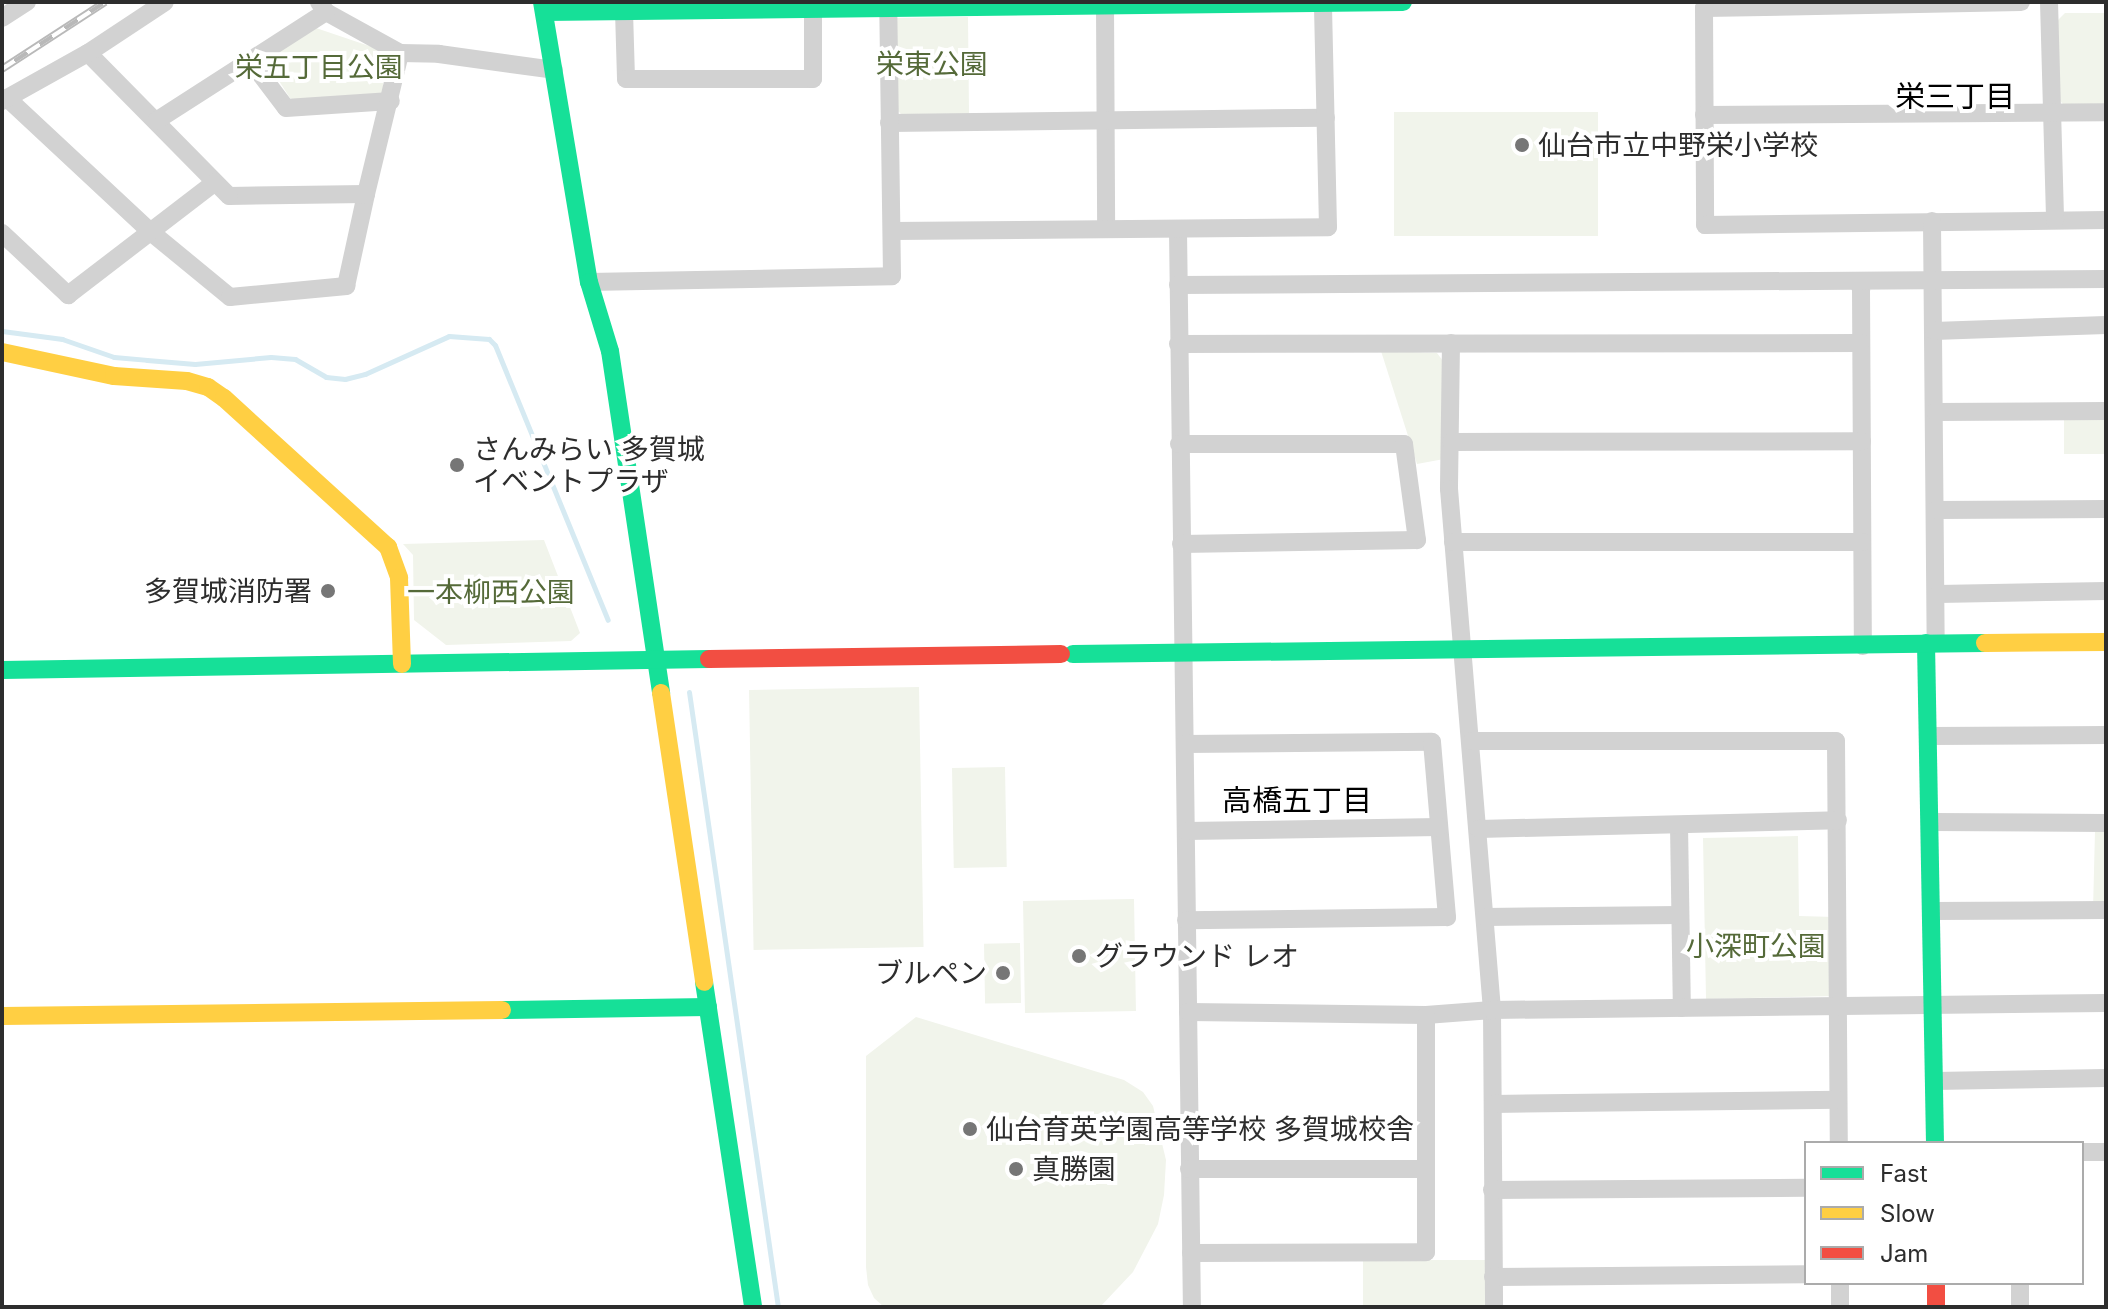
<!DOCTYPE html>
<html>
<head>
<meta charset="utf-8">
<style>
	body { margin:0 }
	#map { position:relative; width:2108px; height:1309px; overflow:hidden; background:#fff; font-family:Inter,"Noto Sans JP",sans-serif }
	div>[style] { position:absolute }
	.green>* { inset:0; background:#f1f4eb; transform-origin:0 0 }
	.stream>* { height:5px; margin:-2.5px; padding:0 2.5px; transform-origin:2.5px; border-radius:2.5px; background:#d6eaf2 }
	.street>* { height:18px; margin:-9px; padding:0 9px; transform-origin:9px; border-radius:9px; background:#d2d2d2 }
	.fast>* { height:18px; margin:-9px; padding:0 9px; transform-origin:9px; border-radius:9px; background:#16e098 }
	.slow>* { height:18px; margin:-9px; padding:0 9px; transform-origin:9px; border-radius:9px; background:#ffcf43 }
	.jam>* { height:18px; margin:-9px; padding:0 9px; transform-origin:9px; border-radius:9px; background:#f24e42 }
	.rail>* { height:8px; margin-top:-4px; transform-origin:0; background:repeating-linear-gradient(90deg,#fff 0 15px,#b9b9b9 0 30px); box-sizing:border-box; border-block:2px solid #b9b9b9 }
	.dots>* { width:22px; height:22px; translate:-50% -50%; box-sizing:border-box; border:4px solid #fff; border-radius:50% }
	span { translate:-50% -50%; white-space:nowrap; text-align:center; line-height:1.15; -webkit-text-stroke:8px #fff; paint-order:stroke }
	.park-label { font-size:28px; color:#556a39 }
	.poi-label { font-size:28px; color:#2d2d2d }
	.left { translate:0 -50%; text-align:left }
	.right { translate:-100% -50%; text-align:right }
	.neighbourhood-label { font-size:30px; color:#000 }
	.frame { position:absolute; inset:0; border:4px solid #2d2d2d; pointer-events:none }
	.legend { position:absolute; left:1804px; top:1141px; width:280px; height:144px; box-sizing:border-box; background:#fff; border:2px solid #ababab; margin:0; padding:10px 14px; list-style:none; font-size:24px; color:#2d2d2d }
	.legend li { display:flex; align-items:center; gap:16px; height:40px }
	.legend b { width:40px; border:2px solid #ababab }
</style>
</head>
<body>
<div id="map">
	<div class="green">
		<div style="clip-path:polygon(2065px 13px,2106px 13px,2106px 105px,2065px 106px,2056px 97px,2055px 23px)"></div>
		<div style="clip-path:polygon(968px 17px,969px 114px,902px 115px,897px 110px,896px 18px)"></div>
		<div style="clip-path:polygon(313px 27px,384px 51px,383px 93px,299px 102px,290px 98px,272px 70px,272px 56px)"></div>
		<div style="left:1598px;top:112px;width:124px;height:204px;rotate:90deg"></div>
		<div style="clip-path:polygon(1381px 351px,1437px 353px,1443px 361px,1444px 459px,1417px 464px)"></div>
		<div style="left:2106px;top:420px;width:34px;height:42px;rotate:90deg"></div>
		<div style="clip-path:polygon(544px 540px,580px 633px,571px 641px,446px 645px,414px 620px,413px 555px,403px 544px)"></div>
		<div style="left:919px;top:687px;width:260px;height:170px;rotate:89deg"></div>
		<div style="left:1005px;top:767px;width:100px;height:53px;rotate:89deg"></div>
		<div style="clip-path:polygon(2095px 831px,2106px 831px,2106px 910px,2093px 910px)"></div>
		<div style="clip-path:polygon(1798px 836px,1799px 916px,1835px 917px,1835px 996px,1706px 999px,1703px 838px)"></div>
		<div style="left:1134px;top:899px;width:112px;height:111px;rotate:89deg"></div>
		<div style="left:1020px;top:943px;width:60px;height:36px;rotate:89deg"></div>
		<div style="clip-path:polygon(916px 1017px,1124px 1080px,1143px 1092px,1153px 1106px,1166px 1160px,1164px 1195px,1158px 1224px,1133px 1272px,1100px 1307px,884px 1307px,874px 1298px,868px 1285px,866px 1267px,866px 1056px)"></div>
		<div style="left:1487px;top:1260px;width:47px;height:124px;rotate:90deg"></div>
	</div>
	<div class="stream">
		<div style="left:2px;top:331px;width:61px;rotate:7.6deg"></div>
		<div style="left:62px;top:339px;width:55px;rotate:19.1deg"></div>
		<div style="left:114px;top:357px;width:33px;rotate:5deg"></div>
		<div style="left:147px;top:360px;width:48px;rotate:4.8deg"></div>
		<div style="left:195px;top:364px;width:76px;rotate:-5.3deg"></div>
		<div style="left:271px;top:357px;width:24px;rotate:5deg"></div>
		<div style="left:295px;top:359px;width:36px;rotate:30deg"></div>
		<div style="left:326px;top:377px;width:19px;rotate:6deg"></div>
		<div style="left:345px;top:379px;width:21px;rotate:-14deg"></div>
		<div style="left:365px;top:374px;width:92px;rotate:-24.3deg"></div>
		<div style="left:449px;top:336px;width:40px;rotate:4.3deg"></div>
		<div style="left:489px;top:339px;width:8px;rotate:45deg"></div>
		<div style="left:495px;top:345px;width:297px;rotate:67.7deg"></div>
		<div style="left:689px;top:692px;width:621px;rotate:81.77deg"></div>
	</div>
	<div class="street">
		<div style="left:319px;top:2px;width:12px;rotate:55deg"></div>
		<div style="left:326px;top:12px;width:85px;rotate:29deg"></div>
		<div style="left:400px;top:53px;width:39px;rotate:1deg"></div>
		<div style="left:439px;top:54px;width:116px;rotate:7.9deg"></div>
		<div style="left:2021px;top:2px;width:317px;rotate:178.9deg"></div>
		<div style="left:1704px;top:8px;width:217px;rotate:89.7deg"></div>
		<div style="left:1705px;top:225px;width:401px;rotate:-0.7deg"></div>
		<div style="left:2049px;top:2px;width:218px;rotate:88.4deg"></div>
		<div style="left:1105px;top:6px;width:223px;rotate:89.7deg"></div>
		<div style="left:624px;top:11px;width:68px;rotate:88.3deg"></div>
		<div style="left:626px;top:79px;width:187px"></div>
		<div style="left:813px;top:79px;width:77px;rotate:-90deg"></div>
		<div style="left:2px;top:18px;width:30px;rotate:-33deg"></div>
		<div style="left:249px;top:59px;width:61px;rotate:52.9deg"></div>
		<div style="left:286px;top:108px;width:105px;rotate:-3.8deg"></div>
		<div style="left:7px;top:98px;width:198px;rotate:43deg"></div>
		<div style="left:152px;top:233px;width:101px;rotate:39.4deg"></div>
		<div style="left:230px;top:297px;width:117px;rotate:-5.4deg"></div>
		<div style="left:346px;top:286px;width:94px;rotate:-77.7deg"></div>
		<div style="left:366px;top:194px;width:137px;rotate:179.2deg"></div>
		<div style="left:229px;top:196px;width:201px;rotate:-134.6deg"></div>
		<div style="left:2px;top:101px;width:98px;rotate:-29.2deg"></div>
		<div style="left:88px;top:53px;width:92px;rotate:-33.5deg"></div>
		<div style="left:1704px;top:115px;width:402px;rotate:-0.4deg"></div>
		<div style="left:156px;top:121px;width:202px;rotate:-32.7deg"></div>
		<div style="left:889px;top:123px;width:437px;rotate:-0.7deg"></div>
		<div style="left:366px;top:194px;width:145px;rotate:-76.4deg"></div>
		<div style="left:1932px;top:221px;width:422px;rotate:89.5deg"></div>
		<div style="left:1178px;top:230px;width:1077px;rotate:89.26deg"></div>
		<div style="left:892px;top:231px;width:436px;rotate:-0.5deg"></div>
		<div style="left:1328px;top:227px;width:224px;rotate:-91.3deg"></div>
		<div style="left:2px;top:233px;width:91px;rotate:43.2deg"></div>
		<div style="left:68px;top:295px;width:185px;rotate:-37.5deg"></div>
		<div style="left:1858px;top:281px;width:9px;rotate:69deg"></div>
		<div style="left:1861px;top:289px;width:357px;rotate:89.7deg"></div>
		<div style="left:589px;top:282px;width:303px;rotate:-1.1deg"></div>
		<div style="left:892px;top:276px;width:274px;rotate:-90.8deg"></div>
		<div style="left:1178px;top:285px;width:928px;rotate:-0.37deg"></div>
		<div style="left:1934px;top:331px;width:172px;rotate:-2deg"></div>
		<div style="left:1451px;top:343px;width:146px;rotate:90.8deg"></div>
		<div style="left:1449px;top:489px;width:523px;rotate:85.28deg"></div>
		<div style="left:1492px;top:1010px;width:297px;rotate:89.6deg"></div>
		<div style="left:1178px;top:344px;width:683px;rotate:-0.08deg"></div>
		<div style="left:1935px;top:412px;width:171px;rotate:-0.3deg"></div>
		<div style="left:1451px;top:442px;width:411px;rotate:-0.1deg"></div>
		<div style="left:1179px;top:444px;width:225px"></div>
		<div style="left:1404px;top:444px;width:97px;rotate:82.3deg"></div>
		<div style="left:1417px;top:540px;width:236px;rotate:179deg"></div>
		<div style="left:1936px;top:510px;width:170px;rotate:-0.3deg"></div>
		<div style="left:1453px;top:542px;width:409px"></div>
		<div style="left:1938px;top:594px;width:168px;rotate:-1deg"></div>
		<div style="left:1930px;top:736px;width:176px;rotate:-0.3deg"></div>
		<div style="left:1472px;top:741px;width:364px"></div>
		<div style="left:1836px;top:741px;width:402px;rotate:89.6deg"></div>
		<div style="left:1185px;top:744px;width:247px;rotate:-0.5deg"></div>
		<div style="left:1432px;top:742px;width:176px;rotate:85.1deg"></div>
		<div style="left:1447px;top:917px;width:261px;rotate:179.3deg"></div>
		<div style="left:1931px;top:822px;width:175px;rotate:0.3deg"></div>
		<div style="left:1679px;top:825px;width:183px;rotate:89.1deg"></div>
		<div style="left:1479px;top:829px;width:359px;rotate:-1.4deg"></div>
		<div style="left:1186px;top:831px;width:253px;rotate:-0.9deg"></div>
		<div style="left:1932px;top:911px;width:174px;rotate:-0.3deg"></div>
		<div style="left:1486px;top:917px;width:194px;rotate:-0.6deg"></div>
		<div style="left:1188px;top:1012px;width:238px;rotate:0.7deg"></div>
		<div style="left:1426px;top:1015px;width:66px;rotate:-4.3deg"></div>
		<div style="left:1492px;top:1010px;width:614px;rotate:-0.65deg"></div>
		<div style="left:1935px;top:1081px;width:171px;rotate:-1deg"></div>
		<div style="left:1493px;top:1104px;width:345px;rotate:-0.7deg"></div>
		<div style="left:2082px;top:1152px;width:24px"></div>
		<div style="left:1189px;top:1169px;width:237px"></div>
		<div style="left:1492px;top:1190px;width:314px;rotate:-0.4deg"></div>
		<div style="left:1191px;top:1253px;width:235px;rotate:-0.2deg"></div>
		<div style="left:1426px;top:1252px;width:237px;rotate:-90deg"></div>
		<div style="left:1493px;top:1277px;width:313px;rotate:-0.5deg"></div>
		<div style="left:1840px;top:1283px;width:24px;rotate:90deg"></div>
		<div style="left:2020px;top:1307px;width:24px;rotate:-90deg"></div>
	</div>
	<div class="fast">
		<div style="left:542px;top:2px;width:284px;rotate:80.5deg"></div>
		<div style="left:589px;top:282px;width:72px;rotate:73.1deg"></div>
		<div style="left:610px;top:351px;width:346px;rotate:81.5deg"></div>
		<div style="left:544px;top:12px;width:859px;rotate:-0.67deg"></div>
		<div style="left:1926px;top:643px;width:500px;rotate:88.97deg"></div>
		<div style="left:1073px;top:654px;width:912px;rotate:-0.69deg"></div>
		<div style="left:2px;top:670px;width:707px;rotate:-0.89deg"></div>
		<div style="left:704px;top:982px;width:329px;rotate:81.4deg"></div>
		<div style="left:502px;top:1010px;width:206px;rotate:-0.8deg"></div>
	</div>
	<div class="slow">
		<div style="left:2px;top:352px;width:115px;rotate:12.1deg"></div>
		<div style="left:114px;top:376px;width:73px;rotate:3.9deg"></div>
		<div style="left:187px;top:381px;width:22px;rotate:16deg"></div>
		<div style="left:208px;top:387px;width:19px;rotate:35deg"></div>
		<div style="left:224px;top:398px;width:222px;rotate:42.3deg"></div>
		<div style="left:388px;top:547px;width:33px;rotate:70deg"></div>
		<div style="left:399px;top:578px;width:86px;rotate:88deg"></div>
		<div style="left:1985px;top:643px;width:121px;rotate:-0.5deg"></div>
		<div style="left:661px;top:693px;width:292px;rotate:81.5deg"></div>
		<div style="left:2px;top:1016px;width:500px;rotate:-0.69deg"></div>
	</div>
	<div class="jam">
		<div style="left:709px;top:659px;width:352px;rotate:-0.8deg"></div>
		<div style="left:1936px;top:1283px;width:24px;rotate:90deg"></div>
	</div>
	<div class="rail">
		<div style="left:2px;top:69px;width:123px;rotate:-33deg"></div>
	</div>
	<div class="dots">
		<div style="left:1522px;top:145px;background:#767676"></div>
		<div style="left:457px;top:465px;background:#767676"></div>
		<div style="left:328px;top:591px;background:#767676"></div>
		<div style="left:1079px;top:956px;background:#767676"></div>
		<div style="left:1003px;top:973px;background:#767676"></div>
		<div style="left:970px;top:1129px;background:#767676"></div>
		<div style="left:1016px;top:1169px;background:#767676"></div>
	</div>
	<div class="park-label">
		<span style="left:932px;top:64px">栄東公園</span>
		<span style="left:319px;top:67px">栄五丁目公園</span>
		<span style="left:491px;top:592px">一本柳西公園</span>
		<span style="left:1756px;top:946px">小深町公園</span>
	</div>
	<div class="poi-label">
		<span class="left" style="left:1538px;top:145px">仙台市立中野栄小学校</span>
		<span class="left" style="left:473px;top:465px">さんみらい 多賀城<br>イベントプラザ</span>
		<span class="right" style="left:312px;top:591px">多賀城消防署</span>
		<span class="left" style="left:1095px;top:956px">グラウンド レオ</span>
		<span class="right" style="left:987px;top:973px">ブルペン</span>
		<span class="left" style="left:986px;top:1129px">仙台育英学園高等学校 多賀城校舎</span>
		<span class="left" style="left:1032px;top:1169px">真勝園</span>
	</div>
	<div class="neighbourhood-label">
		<span style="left:1955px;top:96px">栄三丁目</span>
		<span style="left:1297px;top:800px">高橋五丁目</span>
	</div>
	<div class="frame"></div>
	<ul class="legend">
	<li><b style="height:10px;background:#16e098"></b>Fast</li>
	<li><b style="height:10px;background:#ffcf43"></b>Slow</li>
	<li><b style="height:10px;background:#f24e42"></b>Jam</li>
	</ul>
</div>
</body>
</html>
